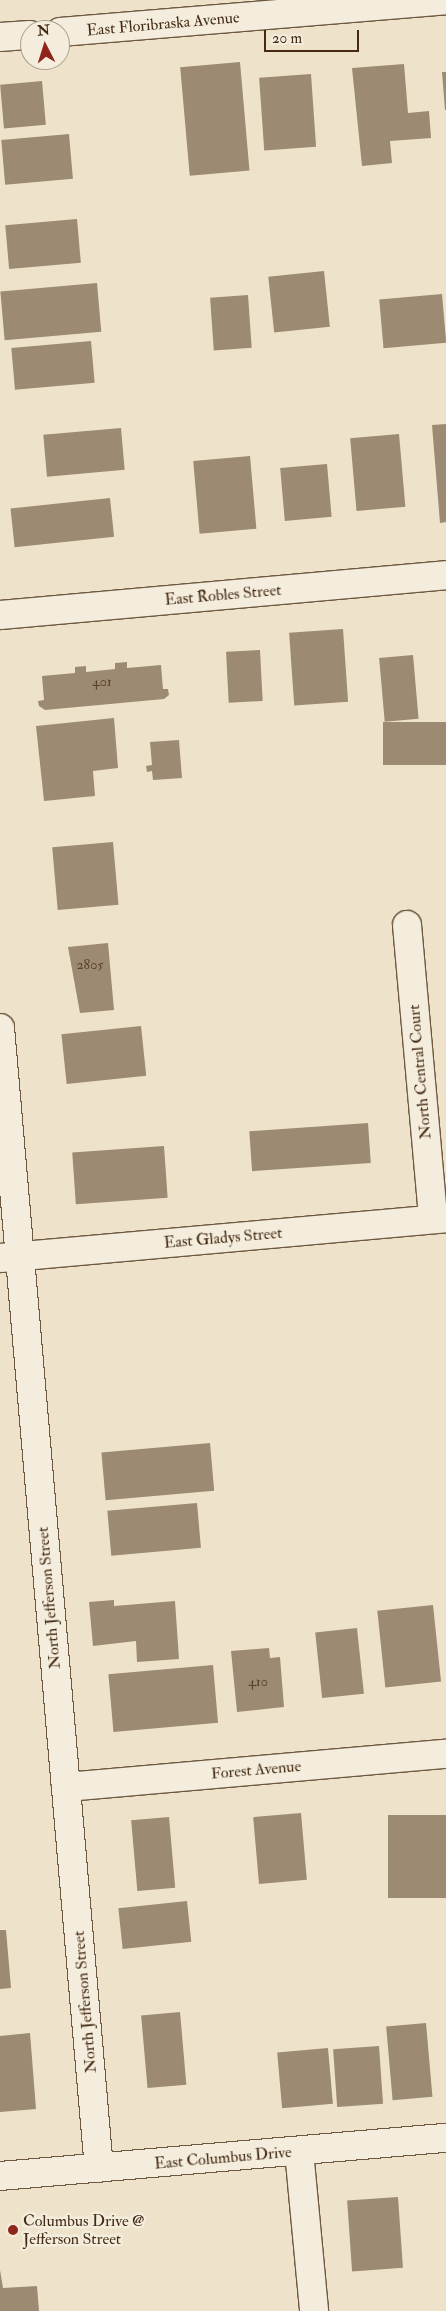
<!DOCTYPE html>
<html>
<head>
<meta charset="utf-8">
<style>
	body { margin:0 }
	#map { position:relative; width:446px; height:2311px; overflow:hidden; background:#eee3ca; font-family:"IM FELL Double Pica",serif }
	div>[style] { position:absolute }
	.building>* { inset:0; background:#9c8a72; transform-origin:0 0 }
	.roads { filter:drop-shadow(1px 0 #6e5840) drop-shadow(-1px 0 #6e5840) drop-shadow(0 1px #6e5840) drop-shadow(0 -1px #6e5840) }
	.street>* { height:28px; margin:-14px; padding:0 14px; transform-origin:14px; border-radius:14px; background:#f4eddd }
	.secondary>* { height:28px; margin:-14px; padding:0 14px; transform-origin:14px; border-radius:14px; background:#f4eddd }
	.dots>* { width:14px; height:14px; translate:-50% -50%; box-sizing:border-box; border:2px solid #f4eddd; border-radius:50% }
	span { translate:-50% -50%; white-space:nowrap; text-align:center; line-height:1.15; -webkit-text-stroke:5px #f4eddd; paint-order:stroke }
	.number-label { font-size:14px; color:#5a422a }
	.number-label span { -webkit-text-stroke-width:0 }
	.street-label { font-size:16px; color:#442a12 }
	.poi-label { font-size:16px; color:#442a12 }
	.left { translate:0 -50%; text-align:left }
	.north { position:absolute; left:20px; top:20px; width:50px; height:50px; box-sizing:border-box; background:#f4eddd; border:1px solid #ae9f8c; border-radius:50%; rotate:355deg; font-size:14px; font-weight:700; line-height:20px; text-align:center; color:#442a12 }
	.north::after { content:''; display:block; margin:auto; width:18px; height:22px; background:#8f2418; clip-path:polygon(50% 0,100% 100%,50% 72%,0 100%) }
	.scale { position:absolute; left:264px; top:30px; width:95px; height:22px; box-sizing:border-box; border:2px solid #442a12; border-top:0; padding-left:6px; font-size:15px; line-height:18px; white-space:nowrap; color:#442a12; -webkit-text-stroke:4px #f4eddd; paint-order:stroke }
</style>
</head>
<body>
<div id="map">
	<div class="building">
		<div style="left:240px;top:62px;width:109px;height:60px;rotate:85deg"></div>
		<div style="clip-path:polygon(404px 64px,408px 113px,429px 111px,431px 138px,390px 141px,392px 163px,362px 166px,352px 68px)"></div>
		<div style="clip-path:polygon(442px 72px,446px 72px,446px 110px,445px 110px)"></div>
		<div style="left:311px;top:74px;width:73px;height:52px;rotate:86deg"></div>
		<div style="left:42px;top:81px;width:44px;height:42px;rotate:85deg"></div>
		<div style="left:69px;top:134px;width:45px;height:68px;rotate:85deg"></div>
		<div style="left:77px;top:219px;width:44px;height:72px;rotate:85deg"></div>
		<div style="left:324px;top:271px;width:56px;height:56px;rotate:84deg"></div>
		<div style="left:97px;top:283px;width:49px;height:97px;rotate:85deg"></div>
		<div style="left:442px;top:294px;width:49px;height:63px;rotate:85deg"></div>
		<div style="left:248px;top:295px;width:53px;height:38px;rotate:86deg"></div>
		<div style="left:91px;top:341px;width:42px;height:80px;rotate:85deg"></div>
		<div style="clip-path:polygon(446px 424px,446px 522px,440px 523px,432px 425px)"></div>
		<div style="left:121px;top:428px;width:42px;height:78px;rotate:85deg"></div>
		<div style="left:399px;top:434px;width:73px;height:49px;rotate:85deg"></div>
		<div style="left:250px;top:456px;width:73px;height:57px;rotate:85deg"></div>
		<div style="left:327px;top:464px;width:53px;height:47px;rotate:85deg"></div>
		<div style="left:110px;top:498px;width:39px;height:100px;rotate:84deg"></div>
		<div style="left:343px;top:629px;width:73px;height:54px;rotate:86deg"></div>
		<div style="left:260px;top:650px;width:51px;height:34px;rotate:87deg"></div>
		<div style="left:413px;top:655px;width:64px;height:34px;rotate:85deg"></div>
		<div style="clip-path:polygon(127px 662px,127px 668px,161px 665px,163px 689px,168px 689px,169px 695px,164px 699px,45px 710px,39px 706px,38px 701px,44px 700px,42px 676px,75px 673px,75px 667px,86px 666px,86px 672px,115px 669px,115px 663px)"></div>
		<div style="clip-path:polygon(114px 718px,118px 768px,93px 771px,95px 796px,44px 801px,36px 726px)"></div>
		<div style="left:446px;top:722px;width:43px;height:63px;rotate:90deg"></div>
		<div style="clip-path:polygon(179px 740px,182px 778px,153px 780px,152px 771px,147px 772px,146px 766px,152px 765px,150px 742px)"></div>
		<div style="left:113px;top:842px;width:63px;height:61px;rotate:85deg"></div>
		<div style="clip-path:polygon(108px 943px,114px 1010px,80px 1013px,68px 947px)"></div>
		<div style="left:141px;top:1026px;width:50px;height:80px;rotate:84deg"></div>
		<div style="left:368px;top:1123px;width:40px;height:119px;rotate:86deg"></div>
		<div style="left:164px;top:1146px;width:52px;height:92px;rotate:86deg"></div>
		<div style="left:210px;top:1443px;width:48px;height:109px;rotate:85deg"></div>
		<div style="left:197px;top:1503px;width:45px;height:90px;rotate:85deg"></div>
		<div style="clip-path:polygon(114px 1600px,114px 1606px,175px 1601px,179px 1659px,137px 1662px,136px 1641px,93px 1646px,89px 1602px)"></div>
		<div style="left:433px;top:1605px;width:77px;height:56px;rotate:84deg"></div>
		<div style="left:357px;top:1628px;width:66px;height:42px;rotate:84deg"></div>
		<div style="clip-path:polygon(269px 1648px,270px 1658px,280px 1657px,284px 1707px,237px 1712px,231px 1651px)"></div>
		<div style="left:213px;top:1665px;width:58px;height:105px;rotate:85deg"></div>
		<div style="left:301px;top:1813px;width:67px;height:48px;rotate:85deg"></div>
		<div style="left:446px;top:1815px;width:83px;height:58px;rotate:90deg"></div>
		<div style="left:169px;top:1817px;width:71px;height:38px;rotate:85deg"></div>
		<div style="left:187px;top:1901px;width:41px;height:69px;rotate:84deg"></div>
		<div style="clip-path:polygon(0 1930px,6px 1930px,11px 1988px,0 1989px)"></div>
		<div style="left:180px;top:2012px;width:73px;height:39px;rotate:85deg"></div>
		<div style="left:426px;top:2023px;width:74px;height:40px;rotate:85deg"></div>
		<div style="clip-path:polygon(30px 2033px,36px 2109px,0 2112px,0 2036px)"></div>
		<div style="left:379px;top:2046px;width:58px;height:46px;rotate:86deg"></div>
		<div style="left:328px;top:2048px;width:56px;height:51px;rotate:85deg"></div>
		<div style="left:398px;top:2197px;width:71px;height:51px;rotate:86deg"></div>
		<div style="clip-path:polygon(0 2270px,3px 2288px,37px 2286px,39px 2311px,0 2311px)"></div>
	</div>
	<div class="roads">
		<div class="street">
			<div style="left:0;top:615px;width:448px;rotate:-5.1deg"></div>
			<div style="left:407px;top:925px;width:295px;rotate:84.9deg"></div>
			<div style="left:0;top:1028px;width:1144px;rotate:85.04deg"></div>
			<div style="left:1px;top:1258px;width:447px;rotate:-5.1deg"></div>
			<div style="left:66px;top:1787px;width:381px;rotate:-5deg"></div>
			<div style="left:299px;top:2151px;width:161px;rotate:84.6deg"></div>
		</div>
		<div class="secondary">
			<div style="left:60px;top:32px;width:387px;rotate:-4.7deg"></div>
			<div style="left:0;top:37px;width:30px;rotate:-4deg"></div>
			<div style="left:0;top:2176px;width:448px;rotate:-4.9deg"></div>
		</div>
	</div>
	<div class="dots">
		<div style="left:13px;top:2230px;background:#8f2418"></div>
	</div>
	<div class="number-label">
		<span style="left:102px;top:682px">401</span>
		<span style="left:90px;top:965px">2805</span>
		<span style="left:258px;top:1682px">410</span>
	</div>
	<div class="street-label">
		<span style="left:163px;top:24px;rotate:-5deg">East Floribraska Avenue</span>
		<span style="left:223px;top:595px;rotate:-5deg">East Robles Street</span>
		<span style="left:420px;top:1072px;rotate:-95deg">North Central Court</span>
		<span style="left:223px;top:1238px;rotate:-5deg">East Gladys Street</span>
		<span style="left:49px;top:1598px;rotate:-95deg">North Jefferson Street</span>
		<span style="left:256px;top:1770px;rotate:-5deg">Forest Avenue</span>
		<span style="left:85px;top:2002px;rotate:-95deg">North Jefferson Street</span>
		<span style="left:223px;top:2158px;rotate:-5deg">East Columbus Drive</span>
	</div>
	<div class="poi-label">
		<span class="left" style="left:23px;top:2230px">Columbus Drive @<br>Jefferson Street</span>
	</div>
	<div class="north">N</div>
	<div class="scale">20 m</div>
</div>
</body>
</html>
